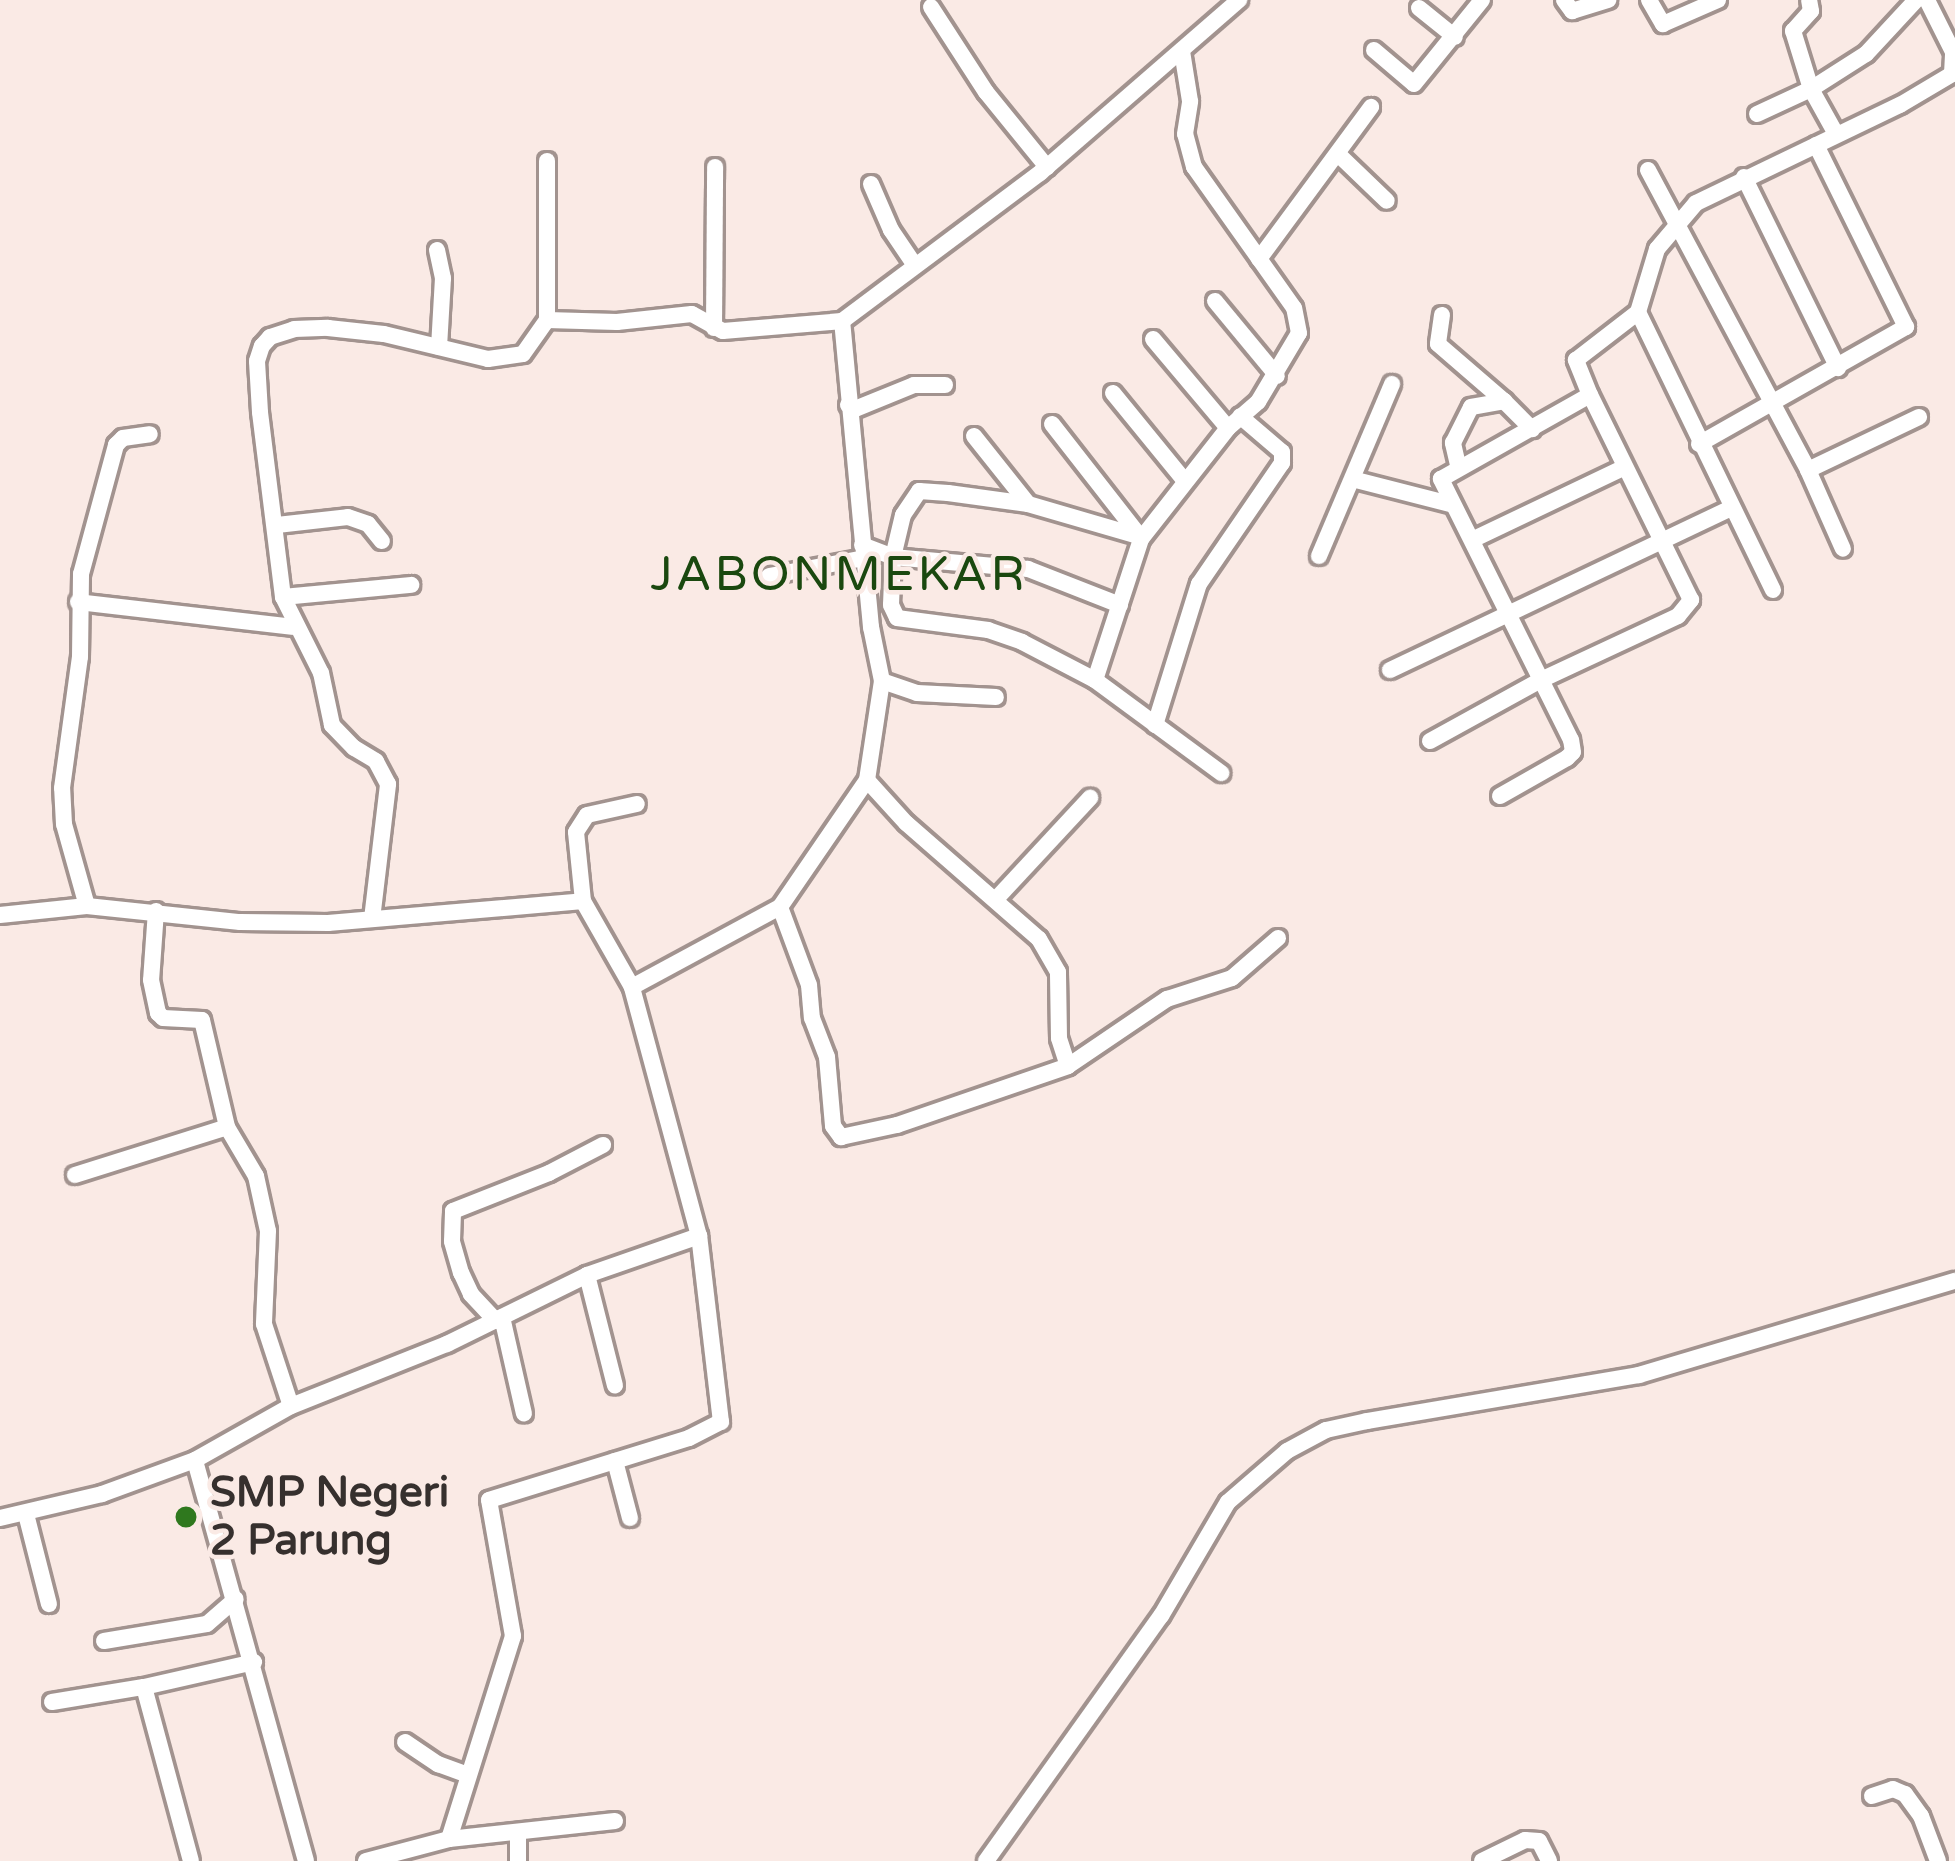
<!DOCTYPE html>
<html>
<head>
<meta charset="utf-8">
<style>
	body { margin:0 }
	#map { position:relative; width:1955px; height:1861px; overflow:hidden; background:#faeae5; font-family:"Varela Round",sans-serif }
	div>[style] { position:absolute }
	.roads { filter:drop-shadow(3px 0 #a2938f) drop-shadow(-3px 0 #a2938f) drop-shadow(0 3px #a2938f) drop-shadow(0 -3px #a2938f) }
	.minor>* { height:16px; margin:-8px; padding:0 8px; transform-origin:8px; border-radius:8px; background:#fff }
	.dots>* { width:33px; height:33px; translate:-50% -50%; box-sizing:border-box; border:6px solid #faeae5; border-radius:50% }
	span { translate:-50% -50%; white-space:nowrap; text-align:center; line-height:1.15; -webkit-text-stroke:9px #faeae5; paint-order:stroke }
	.poi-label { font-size:42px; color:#36302e; font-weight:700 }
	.left { translate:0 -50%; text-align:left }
	.quarter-label { font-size:48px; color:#1a480f; letter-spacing:3px }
</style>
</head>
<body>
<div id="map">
	<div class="roads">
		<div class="minor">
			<div style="left:1564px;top:0;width:14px;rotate:54deg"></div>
			<div style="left:1572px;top:11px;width:38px;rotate:-17deg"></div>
			<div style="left:1649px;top:0;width:28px;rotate:60deg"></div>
			<div style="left:1663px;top:24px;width:60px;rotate:-23.6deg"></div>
			<div style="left:931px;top:7px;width:101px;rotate:57.1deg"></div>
			<div style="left:986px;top:92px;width:97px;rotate:50.9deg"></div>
			<div style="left:1419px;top:8px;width:46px;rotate:38.9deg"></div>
			<div style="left:1374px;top:50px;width:52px;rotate:40.4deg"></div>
			<div style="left:1414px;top:84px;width:108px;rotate:-51deg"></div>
			<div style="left:1757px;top:114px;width:60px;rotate:-24.8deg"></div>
			<div style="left:1811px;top:89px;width:61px;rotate:-107.2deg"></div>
			<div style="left:1793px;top:31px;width:27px;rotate:-48deg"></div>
			<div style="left:1811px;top:11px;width:11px;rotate:-100deg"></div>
			<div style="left:1836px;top:134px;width:51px;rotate:-119.1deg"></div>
			<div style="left:1811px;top:89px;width:65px;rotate:-32.5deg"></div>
			<div style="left:1866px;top:54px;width:74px;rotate:-47.2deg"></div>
			<div style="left:1339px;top:155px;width:66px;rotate:43.8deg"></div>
			<div style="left:547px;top:161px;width:159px;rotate:90deg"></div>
			<div style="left:1648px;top:170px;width:340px;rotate:61.9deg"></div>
			<div style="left:1808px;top:470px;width:86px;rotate:66.1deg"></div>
			<div style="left:1744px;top:177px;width:213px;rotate:63.8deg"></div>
			<div style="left:871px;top:184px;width:50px;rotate:66.5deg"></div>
			<div style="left:891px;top:230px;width:41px;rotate:55.9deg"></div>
			<div style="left:437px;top:250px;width:29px;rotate:78deg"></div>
			<div style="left:443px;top:278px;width:69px;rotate:93.3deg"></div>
			<div style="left:1259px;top:259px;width:189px;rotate:-53.6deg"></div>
			<div style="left:1215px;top:301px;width:97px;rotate:50.4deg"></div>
			<div style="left:1638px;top:312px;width:309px;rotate:64.1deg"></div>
			<div style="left:1442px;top:315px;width:29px;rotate:98deg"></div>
			<div style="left:1438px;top:344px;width:87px;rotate:40.8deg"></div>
			<div style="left:714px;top:328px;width:161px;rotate:-89.6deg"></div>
			<div style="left:1153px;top:339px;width:116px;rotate:49.9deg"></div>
			<div style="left:1113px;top:393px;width:112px;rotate:50.8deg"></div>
			<div style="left:848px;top:405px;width:8px;rotate:30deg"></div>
			<div style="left:855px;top:409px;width:64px;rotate:-22.1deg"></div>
			<div style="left:914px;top:385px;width:31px"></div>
			<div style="left:1052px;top:424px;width:145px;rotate:52deg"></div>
			<div style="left:974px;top:436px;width:87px;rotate:51.5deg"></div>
			<div style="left:1699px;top:444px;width:238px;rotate:-29.5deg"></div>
			<div style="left:1906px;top:327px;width:203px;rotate:-116.3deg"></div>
			<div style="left:1458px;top:465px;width:23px;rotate:-103deg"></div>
			<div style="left:1453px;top:443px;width:40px;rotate:-63.4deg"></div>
			<div style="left:1471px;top:407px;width:34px;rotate:-10deg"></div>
			<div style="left:1504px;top:401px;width:40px;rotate:45deg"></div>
			<div style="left:1808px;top:470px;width:123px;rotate:-25.5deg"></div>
			<div style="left:1356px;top:480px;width:97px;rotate:14.3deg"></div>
			<div style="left:277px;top:525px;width:71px;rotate:-6.4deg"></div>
			<div style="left:348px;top:517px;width:21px;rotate:19deg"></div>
			<div style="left:368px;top:524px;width:22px;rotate:51deg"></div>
			<div style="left:1474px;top:539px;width:165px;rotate:-25.5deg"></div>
			<div style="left:862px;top:545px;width:33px;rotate:21deg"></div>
			<div style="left:893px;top:557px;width:48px;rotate:92.4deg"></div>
			<div style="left:891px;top:605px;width:14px;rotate:65deg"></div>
			<div style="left:897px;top:618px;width:92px;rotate:7.5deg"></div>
			<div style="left:988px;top:630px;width:36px;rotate:19deg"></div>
			<div style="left:1022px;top:642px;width:82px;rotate:27.5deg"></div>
			<div style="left:1095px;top:680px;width:157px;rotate:36.4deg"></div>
			<div style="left:1319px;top:556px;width:187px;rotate:-67deg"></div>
			<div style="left:769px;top:576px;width:97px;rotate:-10.7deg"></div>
			<div style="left:283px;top:597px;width:129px;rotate:-5.4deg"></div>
			<div style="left:78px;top:602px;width:216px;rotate:6.6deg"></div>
			<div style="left:1120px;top:605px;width:99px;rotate:-158.6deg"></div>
			<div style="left:1028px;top:569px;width:136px;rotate:-174.9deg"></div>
			<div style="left:893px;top:557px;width:43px;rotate:-76.6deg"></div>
			<div style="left:903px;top:515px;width:29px;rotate:-56deg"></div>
			<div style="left:919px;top:491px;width:29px;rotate:4deg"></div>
			<div style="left:948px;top:493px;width:81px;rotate:7.8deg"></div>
			<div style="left:1028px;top:504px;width:115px;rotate:16.2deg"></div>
			<div style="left:1390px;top:670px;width:375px;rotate:-25.4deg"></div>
			<div style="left:1095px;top:680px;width:148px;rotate:-71.9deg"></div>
			<div style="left:1141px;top:539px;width:141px;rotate:-51.9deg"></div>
			<div style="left:1228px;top:428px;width:40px;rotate:-41deg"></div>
			<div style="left:1258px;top:402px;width:80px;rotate:-59.3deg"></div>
			<div style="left:1299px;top:333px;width:25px;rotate:-101deg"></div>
			<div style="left:1294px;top:308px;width:173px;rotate:-125.3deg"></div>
			<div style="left:1194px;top:167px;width:34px;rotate:-105deg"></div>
			<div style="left:1185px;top:134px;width:33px;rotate:-81deg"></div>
			<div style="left:1190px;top:101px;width:51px;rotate:-99.1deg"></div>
			<div style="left:882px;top:681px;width:37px;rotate:19deg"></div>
			<div style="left:917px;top:693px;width:79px;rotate:2.9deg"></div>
			<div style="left:1155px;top:725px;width:148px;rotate:-72.7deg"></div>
			<div style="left:1199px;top:584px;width:147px;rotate:-55.6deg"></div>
			<div style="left:1282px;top:463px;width:11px;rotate:-90deg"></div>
			<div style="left:1282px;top:452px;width:55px;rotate:-139.4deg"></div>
			<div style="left:1430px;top:741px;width:129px;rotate:-28.8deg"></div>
			<div style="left:1543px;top:679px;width:149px;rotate:-25deg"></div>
			<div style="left:1678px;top:616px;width:21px;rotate:-51deg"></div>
			<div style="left:1691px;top:600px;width:229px;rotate:-116.2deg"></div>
			<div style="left:1500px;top:796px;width:77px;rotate:-29.6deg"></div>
			<div style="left:1567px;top:758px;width:8px;rotate:-45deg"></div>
			<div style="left:1573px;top:752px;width:12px;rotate:-99deg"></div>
			<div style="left:1571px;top:740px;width:292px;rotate:-116.5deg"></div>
			<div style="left:1441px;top:479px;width:171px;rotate:-29.4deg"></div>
			<div style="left:1590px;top:395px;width:38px;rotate:-112deg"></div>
			<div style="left:1576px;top:360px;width:78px;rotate:-37.7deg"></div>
			<div style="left:1638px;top:312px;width:66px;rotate:-73.2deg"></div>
			<div style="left:1657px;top:249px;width:60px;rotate:-49.7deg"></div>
			<div style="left:1696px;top:203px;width:226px;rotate:-25.7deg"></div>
			<div style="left:1900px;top:105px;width:61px;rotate:-30.8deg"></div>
			<div style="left:1952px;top:74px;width:22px;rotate:-87deg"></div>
			<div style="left:1953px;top:52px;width:58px;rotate:-116.6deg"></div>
			<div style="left:997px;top:898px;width:137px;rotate:-47.1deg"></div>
			<div style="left:87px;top:906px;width:85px;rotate:-105.7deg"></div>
			<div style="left:64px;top:824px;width:36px;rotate:-93deg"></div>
			<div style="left:62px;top:788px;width:132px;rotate:-82.2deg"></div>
			<div style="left:80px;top:657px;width:83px;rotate:-89.3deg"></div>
			<div style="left:81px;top:574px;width:134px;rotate:-74.8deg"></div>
			<div style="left:116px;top:445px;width:10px;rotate:-45deg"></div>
			<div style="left:123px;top:438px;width:27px;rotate:-8deg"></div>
			<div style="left:780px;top:907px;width:83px;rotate:69.6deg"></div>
			<div style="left:809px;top:985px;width:33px;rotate:85deg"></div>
			<div style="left:812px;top:1018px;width:42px;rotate:69deg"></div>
			<div style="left:827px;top:1057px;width:69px;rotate:85deg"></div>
			<div style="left:833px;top:1126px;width:14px;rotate:54deg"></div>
			<div style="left:841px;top:1137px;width:57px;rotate:-12.1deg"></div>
			<div style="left:897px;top:1125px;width:181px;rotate:-19deg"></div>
			<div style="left:1068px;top:1066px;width:29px;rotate:-108deg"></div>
			<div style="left:1059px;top:1038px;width:66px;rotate:-90.9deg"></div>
			<div style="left:1058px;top:972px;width:38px;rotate:-120deg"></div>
			<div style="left:1039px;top:939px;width:176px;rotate:-138.9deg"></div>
			<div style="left:906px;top:823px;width:58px;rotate:-132.2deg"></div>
			<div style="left:156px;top:911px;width:69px;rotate:94.1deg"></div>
			<div style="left:151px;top:980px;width:34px;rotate:78deg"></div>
			<div style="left:158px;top:1013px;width:7px;rotate:45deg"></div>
			<div style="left:163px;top:1018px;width:39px;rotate:3deg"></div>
			<div style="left:202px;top:1020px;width:110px;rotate:76.8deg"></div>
			<div style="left:227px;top:1127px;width:57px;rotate:59.4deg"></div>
			<div style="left:256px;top:1176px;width:56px;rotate:77.7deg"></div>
			<div style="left:268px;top:1231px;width:93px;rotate:92.5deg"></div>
			<div style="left:264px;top:1324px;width:86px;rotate:71.8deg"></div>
			<div style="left:0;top:915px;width:87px;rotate:-5.9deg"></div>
			<div style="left:87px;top:906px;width:154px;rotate:6deg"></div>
			<div style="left:240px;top:922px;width:88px;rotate:0.7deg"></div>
			<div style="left:328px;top:923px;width:256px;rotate:-4.9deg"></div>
			<div style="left:372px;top:919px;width:136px;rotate:-83.2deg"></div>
			<div style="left:388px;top:784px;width:26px;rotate:-118deg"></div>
			<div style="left:376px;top:761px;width:26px;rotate:-149deg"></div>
			<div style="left:354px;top:748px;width:32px;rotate:-134deg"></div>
			<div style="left:332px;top:725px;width:53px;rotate:-101.9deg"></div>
			<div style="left:321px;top:673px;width:85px;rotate:-116.6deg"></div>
			<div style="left:283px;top:597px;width:186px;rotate:-97.1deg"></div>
			<div style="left:260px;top:412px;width:51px;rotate:-93.4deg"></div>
			<div style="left:257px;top:361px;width:16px;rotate:-72deg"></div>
			<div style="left:262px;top:346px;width:12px;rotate:-48deg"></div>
			<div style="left:270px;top:337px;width:25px;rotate:-18deg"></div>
			<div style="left:294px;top:329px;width:34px;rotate:-2deg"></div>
			<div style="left:328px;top:328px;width:56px;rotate:6.1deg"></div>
			<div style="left:384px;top:334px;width:107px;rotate:13.5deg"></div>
			<div style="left:488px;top:359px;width:35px;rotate:-8deg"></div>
			<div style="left:523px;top:354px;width:42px;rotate:-54.8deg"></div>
			<div style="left:547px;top:320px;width:70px;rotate:1.6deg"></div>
			<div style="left:617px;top:322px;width:75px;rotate:-6.1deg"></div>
			<div style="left:692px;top:314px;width:35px;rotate:29deg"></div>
			<div style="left:723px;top:331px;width:119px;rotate:-4.8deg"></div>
			<div style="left:632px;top:987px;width:99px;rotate:-119.7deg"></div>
			<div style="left:583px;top:901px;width:69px;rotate:-95.8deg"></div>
			<div style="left:576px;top:832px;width:20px;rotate:-57deg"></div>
			<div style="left:587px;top:815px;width:51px;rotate:-12.4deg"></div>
			<div style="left:1068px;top:1066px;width:120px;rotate:-34.1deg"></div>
			<div style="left:1167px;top:999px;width:68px;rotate:-17.9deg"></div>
			<div style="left:1232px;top:978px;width:61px;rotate:-41deg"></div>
			<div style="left:75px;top:1175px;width:159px;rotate:-17.5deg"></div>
			<div style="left:587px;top:1275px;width:114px;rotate:75.8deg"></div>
			<div style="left:502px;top:1317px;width:99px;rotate:77.2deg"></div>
			<div style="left:496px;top:1321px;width:37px;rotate:-133deg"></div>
			<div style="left:471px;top:1294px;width:23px;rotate:-115deg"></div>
			<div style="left:461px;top:1273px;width:33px;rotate:-106deg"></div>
			<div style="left:452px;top:1241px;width:30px;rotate:-88deg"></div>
			<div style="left:453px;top:1211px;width:103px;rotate:-21.6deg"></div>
			<div style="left:549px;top:1173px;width:61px;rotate:-27.4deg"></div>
			<div style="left:615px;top:1461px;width:59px;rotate:75.3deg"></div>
			<div style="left:26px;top:1514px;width:93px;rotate:75.7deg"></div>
			<div style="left:0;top:1518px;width:105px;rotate:-13.2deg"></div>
			<div style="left:102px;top:1494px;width:99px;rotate:-20.1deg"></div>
			<div style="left:104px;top:1641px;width:104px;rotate:-9.4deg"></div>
			<div style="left:207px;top:1624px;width:38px;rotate:-41deg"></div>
			<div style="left:144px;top:1687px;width:113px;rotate:-12.8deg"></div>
			<div style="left:52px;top:1702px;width:93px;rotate:-9.3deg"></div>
			<div style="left:144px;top:1687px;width:180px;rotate:74.9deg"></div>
			<div style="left:405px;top:1742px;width:40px;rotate:34deg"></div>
			<div style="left:438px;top:1764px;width:32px;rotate:20deg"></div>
			<div style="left:1872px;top:1796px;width:22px;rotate:-18deg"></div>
			<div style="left:1893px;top:1789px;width:13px;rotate:23deg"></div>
			<div style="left:1905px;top:1794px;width:27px;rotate:54deg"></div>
			<div style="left:1921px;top:1816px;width:48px;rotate:69.3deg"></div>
			<div style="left:518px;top:1835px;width:26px;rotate:90deg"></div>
			<div style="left:449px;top:1839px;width:213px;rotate:-72.5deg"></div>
			<div style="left:513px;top:1636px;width:138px;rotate:-100deg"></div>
			<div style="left:489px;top:1500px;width:209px;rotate:-17.2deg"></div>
			<div style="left:689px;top:1438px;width:36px;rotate:-27deg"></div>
			<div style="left:721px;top:1422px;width:187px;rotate:-96.7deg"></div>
			<div style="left:306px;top:1861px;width:416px;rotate:-105.5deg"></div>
			<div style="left:195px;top:1460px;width:110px;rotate:-29.4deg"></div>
			<div style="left:291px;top:1406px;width:168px;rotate:-21.7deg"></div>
			<div style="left:447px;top:1344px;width:156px;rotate:-26.2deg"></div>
			<div style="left:587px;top:1275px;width:119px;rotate:-19.2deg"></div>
			<div style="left:699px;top:1236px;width:258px;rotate:-105.1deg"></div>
			<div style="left:632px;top:987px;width:168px;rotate:-28.4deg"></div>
			<div style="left:780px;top:907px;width:154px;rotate:-55.6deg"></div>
			<div style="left:867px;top:780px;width:100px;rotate:-81.4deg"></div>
			<div style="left:882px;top:681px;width:55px;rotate:-101.5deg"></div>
			<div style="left:871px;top:627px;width:307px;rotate:-95.4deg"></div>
			<div style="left:842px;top:321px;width:247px;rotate:-36.8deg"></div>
			<div style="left:1040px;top:173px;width:264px;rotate:-41deg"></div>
			<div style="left:366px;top:1861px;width:86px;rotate:-14.8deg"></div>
			<div style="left:449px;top:1839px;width:167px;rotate:-6.2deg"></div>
			<div style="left:986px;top:1861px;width:301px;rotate:-54.5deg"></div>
			<div style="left:1161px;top:1616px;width:132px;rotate:-59.6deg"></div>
			<div style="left:1228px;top:1502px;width:78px;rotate:-40.8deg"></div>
			<div style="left:1287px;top:1451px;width:44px;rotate:-28.3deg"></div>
			<div style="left:1326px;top:1430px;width:42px;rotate:-12.4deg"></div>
			<div style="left:1367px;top:1421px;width:276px;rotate:-9.6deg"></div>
			<div style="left:1639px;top:1375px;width:330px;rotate:-16.6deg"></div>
			<div style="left:1482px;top:1861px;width:48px;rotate:-26deg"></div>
			<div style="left:1525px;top:1840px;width:14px;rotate:4deg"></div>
			<div style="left:1539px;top:1841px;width:22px;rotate:63deg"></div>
		</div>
	</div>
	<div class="dots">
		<div style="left:186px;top:1517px;background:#2f781e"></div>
	</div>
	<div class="poi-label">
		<span class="left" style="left:210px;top:1517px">SMP Negeri<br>2 Parung</span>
	</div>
	<div class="quarter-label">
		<span style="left:839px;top:576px">JABONMEKAR</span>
	</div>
</div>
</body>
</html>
